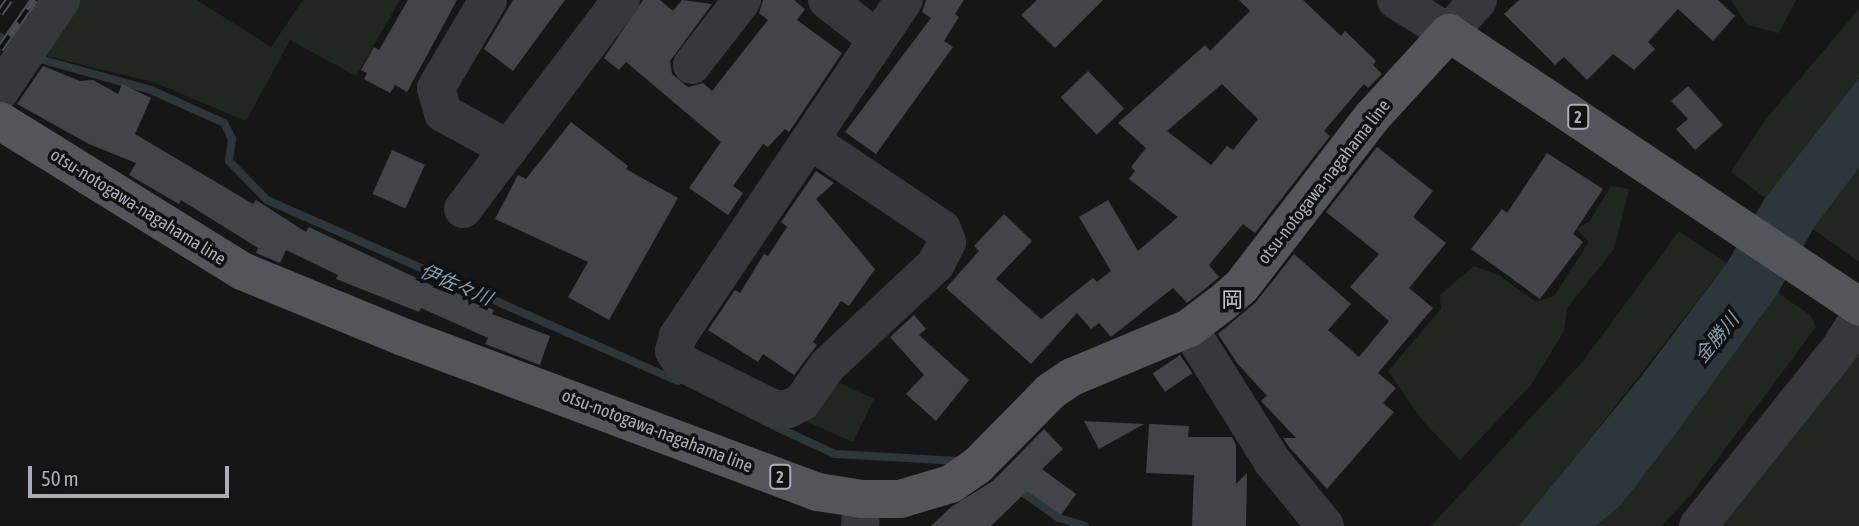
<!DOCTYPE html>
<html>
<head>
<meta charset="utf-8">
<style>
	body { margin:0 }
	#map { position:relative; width:1859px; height:526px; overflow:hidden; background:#161617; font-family:"Asap Condensed","Noto Sans JP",sans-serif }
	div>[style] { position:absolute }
	.green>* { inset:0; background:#202720 }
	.water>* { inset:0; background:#2c363b }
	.stream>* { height:8px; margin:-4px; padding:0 4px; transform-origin:4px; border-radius:4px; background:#2c363b }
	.building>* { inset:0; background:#424447; transform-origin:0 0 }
	.minor>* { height:38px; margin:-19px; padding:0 19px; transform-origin:19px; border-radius:19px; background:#37383c }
	.major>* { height:38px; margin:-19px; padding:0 19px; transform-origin:19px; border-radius:19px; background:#53555b }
	.rail>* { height:8px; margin-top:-4px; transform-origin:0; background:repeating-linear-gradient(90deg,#111112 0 16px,#4c4e53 0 32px); box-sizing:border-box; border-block:2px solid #4c4e53 }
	span { translate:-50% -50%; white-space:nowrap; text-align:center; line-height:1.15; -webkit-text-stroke:7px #111112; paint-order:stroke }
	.shield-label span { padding:2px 5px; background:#111112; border:2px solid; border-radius:5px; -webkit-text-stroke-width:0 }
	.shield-label { font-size:16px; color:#a8aeb7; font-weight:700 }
	.street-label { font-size:18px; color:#a8aeb7 }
	.water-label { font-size:19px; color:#809eb2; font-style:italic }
	.quarter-label { font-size:21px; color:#c9ccd3 }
	.scale { position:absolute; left:28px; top:466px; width:201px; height:32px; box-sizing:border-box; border:4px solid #a8aeb7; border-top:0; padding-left:9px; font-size:21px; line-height:24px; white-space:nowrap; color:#a8aeb7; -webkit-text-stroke:5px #111112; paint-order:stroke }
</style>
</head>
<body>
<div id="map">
	<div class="green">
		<div style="clip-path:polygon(77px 0,197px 0,271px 47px,303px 0,400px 0,356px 76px,290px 40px,246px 121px,153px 82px,47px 56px)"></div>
		<div style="clip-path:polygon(1731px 0,1796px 0,1779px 33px,1748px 25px)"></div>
		<div style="clip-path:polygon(1859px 9px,1859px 78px,1765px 198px,1731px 172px,1765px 120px)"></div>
		<div style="clip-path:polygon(1859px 168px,1859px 262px,1813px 229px)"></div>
		<div style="clip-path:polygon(1611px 186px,1629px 189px,1614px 249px,1567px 308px,1564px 331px,1531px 385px,1460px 460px,1423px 421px,1388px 371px,1441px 309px,1440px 295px,1474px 266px,1499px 275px,1536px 302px,1554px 296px,1589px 242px,1576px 229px,1590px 221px)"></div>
		<div style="clip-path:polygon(1679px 231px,1727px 263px,1529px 517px,1519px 526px,1431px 526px,1584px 360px)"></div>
		<div style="clip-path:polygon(1778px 293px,1810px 315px,1816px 327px,1690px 496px,1661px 526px,1596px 526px,1620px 506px)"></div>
		<div style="clip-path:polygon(1859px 354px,1859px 526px,1720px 526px)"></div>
		<div style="clip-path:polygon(831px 379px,874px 399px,853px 442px,805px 421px)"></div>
	</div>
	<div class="water">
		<div style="clip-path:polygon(1859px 78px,1859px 168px,1813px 229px,1778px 293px,1677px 432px,1620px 506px,1596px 526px,1519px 526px,1640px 378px,1727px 263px,1765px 198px)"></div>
	</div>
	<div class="stream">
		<div style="left:0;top:37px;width:19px;rotate:32deg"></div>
		<div style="left:36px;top:58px;width:119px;rotate:15.5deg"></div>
		<div style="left:151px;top:90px;width:80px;rotate:24.3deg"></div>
		<div style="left:224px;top:123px;width:18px;rotate:63deg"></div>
		<div style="left:232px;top:139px;width:22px;rotate:98deg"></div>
		<div style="left:229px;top:161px;width:54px;rotate:45.7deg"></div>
		<div style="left:267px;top:200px;width:449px;rotate:23.8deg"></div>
		<div style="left:772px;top:425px;width:69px;rotate:24.7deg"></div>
		<div style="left:835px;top:454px;width:124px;rotate:3.2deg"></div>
		<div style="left:1018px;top:489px;width:50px;rotate:35.3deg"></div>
		<div style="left:1059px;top:518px;width:27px;rotate:17deg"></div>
	</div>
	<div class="building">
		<div style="clip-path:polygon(408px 0,457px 0,407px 92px,395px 85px,390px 93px,364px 79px,367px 73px,361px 70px,374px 47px,379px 50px)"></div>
		<div style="clip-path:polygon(513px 0,565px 0,513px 71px,484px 49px)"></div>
		<div style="clip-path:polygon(643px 0,660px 0,673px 11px,682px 0,712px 4px,670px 61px,672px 74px,688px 87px,703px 83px,712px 91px,768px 20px,759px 13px,763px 0,794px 0,805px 9px,797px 20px,842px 53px,789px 132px,785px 129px,768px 147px,763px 144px,733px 186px,743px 193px,728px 215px,689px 188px,721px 142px,626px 62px,619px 70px,604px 58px)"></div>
		<div style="clip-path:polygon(926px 0,964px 0,955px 14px,959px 17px,944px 41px,953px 47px,876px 154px,845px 132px,931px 18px,922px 12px)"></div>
		<div style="clip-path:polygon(1037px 0,1103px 0,1055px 48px,1021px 15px)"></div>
		<div style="clip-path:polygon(evenodd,1239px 0,1303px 0,1341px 36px,1345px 31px,1376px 61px,1373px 65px,1382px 74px,1368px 88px,1364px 84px,1324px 131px,1330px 136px,1255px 233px,1243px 224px,1209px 265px,1219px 277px,1206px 288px,1187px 303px,1173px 288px,1111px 337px,1099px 323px,1091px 329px,1077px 313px,1031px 364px,946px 288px,979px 251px,974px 246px,1004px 214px,1032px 241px,996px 279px,1041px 319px,1093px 278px,1097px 282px,1111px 271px,1079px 217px,1108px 200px,1138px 251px,1178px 217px,1129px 179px,1135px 171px,1131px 167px,1146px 148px,1118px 123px,1205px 45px,1210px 51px,1250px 11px,1239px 0,1222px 84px,1258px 119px,1233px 150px,1227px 146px,1211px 165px,1167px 131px,1222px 84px)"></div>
		<div style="clip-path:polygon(1519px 0,1718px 0,1735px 16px,1713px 41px,1678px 9px,1648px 42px,1655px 49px,1634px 70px,1613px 54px,1587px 80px,1564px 57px,1555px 65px,1504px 14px)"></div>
		<div style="clip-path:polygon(43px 66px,80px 81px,93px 80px,118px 94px,122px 84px,151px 98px,135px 134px,253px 204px,256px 200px,306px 232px,309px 227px,450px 294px,452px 291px,494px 310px,492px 314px,550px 336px,540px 365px,485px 344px,488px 338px,421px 308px,419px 312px,336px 279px,338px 275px,286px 250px,280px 263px,256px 253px,258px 248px,181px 200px,179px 204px,129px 175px,136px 163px,89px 144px,17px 104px)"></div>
		<div style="left:1088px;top:71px;width:52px;height:38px;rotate:46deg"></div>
		<div style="clip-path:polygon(1688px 86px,1723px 125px,1695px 150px,1676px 129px,1688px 119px,1671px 101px)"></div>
		<div style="clip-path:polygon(571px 122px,628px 166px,626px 169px,678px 198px,609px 320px,568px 297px,588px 262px,495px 219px,518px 175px,526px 179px)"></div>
		<div style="clip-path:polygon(1377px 147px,1433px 191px,1413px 217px,1446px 243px,1409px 288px,1433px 308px,1378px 373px,1396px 388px,1383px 403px,1394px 412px,1327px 489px,1290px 448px,1283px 438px,1296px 438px,1261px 401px,1267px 396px,1237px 363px,1218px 334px,1255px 303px,1294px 254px,1351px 304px,1328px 330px,1359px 357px,1389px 321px,1350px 287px,1379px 254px,1326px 212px)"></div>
		<div style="left:392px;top:150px;width:36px;height:48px;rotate:24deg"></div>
		<div style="clip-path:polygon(1547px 153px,1603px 189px,1573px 234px,1583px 242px,1540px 299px,1471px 249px,1502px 209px,1507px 213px)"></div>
		<div style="clip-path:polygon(816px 171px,834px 183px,816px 199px,875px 269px,849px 306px,841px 301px,813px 342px,817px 345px,794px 375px,763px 354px,758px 362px,708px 330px,735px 290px,740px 293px,764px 254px,768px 256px,787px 227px,781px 222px)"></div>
		<div style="clip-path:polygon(914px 315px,926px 329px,919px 335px,969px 380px,936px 421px,906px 394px,924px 375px,890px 337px)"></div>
		<div style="left:1180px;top:355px;width:22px;height:33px;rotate:56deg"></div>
		<div style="clip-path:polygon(1084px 421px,1144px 424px,1099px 449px)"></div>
		<div style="clip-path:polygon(1149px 424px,1189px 426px,1188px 437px,1232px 437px,1236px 445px,1236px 484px,1247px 473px,1246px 526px,1192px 526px,1194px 475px,1146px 473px)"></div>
		<div style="clip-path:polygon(1044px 429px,1063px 449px,1042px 469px,1076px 494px,1061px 515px,1027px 491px,991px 526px,931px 526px,951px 507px,993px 481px)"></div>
	</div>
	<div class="minor">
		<div style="left:488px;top:0;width:102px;rotate:120.6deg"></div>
		<div style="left:436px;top:88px;width:26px;rotate:74deg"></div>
		<div style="left:443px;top:113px;width:75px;rotate:28.6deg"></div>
		<div style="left:827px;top:0;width:63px;rotate:38deg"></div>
		<div style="left:1396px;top:0;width:62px;rotate:31.9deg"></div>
		<div style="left:1449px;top:33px;width:44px;rotate:-48.7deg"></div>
		<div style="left:692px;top:65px;width:82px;rotate:-52.4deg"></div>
		<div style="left:0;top:91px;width:110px;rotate:-56.2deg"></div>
		<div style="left:811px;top:141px;width:158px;rotate:33.9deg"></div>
		<div style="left:942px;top:229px;width:14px;rotate:69deg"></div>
		<div style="left:947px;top:242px;width:25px;rotate:117deg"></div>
		<div style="left:936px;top:264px;width:149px;rotate:136.9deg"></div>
		<div style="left:827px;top:366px;width:44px;rotate:124.8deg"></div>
		<div style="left:802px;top:402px;width:16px;rotate:153deg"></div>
		<div style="left:788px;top:409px;width:14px;rotate:180deg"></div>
		<div style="left:774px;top:409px;width:103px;rotate:-153.4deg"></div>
		<div style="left:682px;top:363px;width:14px;rotate:-124deg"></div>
		<div style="left:674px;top:351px;width:16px;rotate:-75deg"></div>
		<div style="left:678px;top:336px;width:405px;rotate:-56.1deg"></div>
		<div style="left:463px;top:209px;width:262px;rotate:-52.9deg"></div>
		<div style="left:1189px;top:328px;width:157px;rotate:58deg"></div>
		<div style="left:1272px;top:461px;width:84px;rotate:50.8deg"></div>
		<div style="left:860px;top:526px;width:27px;rotate:-86deg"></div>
		<div style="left:1698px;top:526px;width:228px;rotate:-51.4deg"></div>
		<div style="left:1840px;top:348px;width:36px;rotate:-58deg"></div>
	</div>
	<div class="major">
		<div style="left:0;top:121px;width:285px;rotate:31.8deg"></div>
		<div style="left:242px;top:271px;width:174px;rotate:22.3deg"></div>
		<div style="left:403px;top:337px;width:443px;rotate:20.5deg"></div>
		<div style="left:818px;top:492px;width:45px;rotate:9deg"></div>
		<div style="left:862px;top:499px;width:38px"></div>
		<div style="left:900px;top:499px;width:53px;rotate:-16.4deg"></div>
		<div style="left:951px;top:484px;width:33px;rotate:-35deg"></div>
		<div style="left:978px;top:465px;width:104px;rotate:-45.4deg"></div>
		<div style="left:1051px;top:391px;width:25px;rotate:-34deg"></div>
		<div style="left:1072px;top:377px;width:127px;rotate:-22.7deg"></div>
		<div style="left:1189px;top:328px;width:39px;rotate:-37deg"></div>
		<div style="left:1220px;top:305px;width:28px;rotate:-41deg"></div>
		<div style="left:1241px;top:287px;width:215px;rotate:-52.4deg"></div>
		<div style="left:1372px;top:117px;width:114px;rotate:-47.5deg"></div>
		<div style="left:1449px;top:33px;width:493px;rotate:33.7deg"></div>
	</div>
	<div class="rail">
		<div style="left:0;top:13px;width:16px;rotate:-55deg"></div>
		<div style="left:0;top:49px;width:60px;rotate:-55.2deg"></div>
	</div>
	<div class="shield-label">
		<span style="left:1578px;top:117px">2</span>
		<span style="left:780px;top:477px">2</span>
	</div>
	<div class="street-label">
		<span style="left:1324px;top:182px;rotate:-52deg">otsu-notogawa-nagahama line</span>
		<span style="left:138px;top:207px;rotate:32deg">otsu-notogawa-nagahama line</span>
		<span style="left:657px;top:431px;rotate:21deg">otsu-notogawa-nagahama line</span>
	</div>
	<div class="water-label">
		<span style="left:456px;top:285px;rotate:23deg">伊佐々川</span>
		<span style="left:1717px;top:338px;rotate:-51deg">金勝川</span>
	</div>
	<div class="quarter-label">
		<span style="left:1232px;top:299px">岡</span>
	</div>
	<div class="scale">50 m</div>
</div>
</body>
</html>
